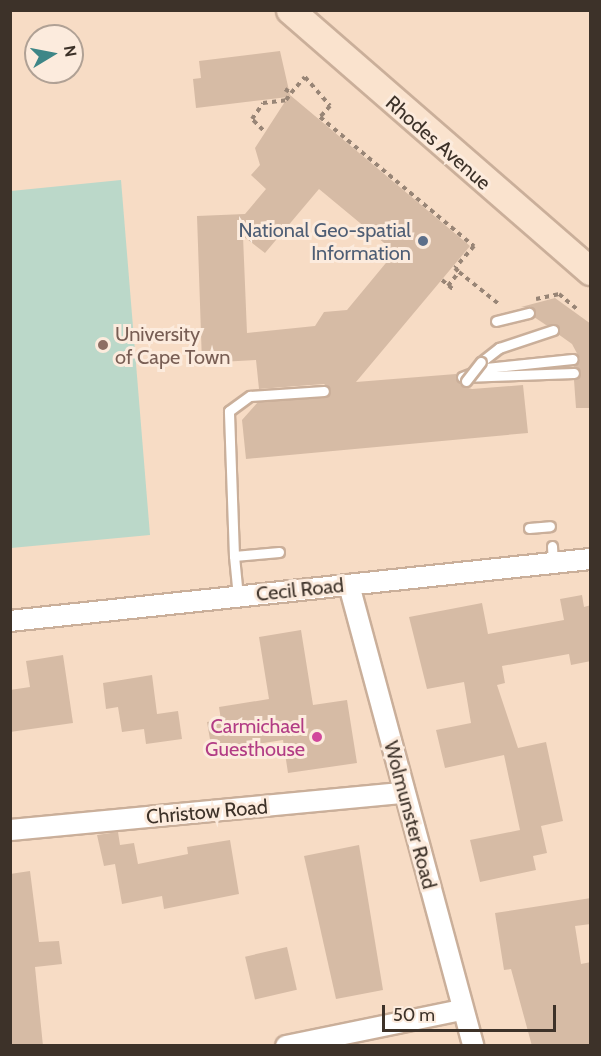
<!DOCTYPE html>
<html>
<head>
<meta charset="utf-8">
<style>
	body { margin:0 }
	#map { position:relative; width:601px; height:1056px; overflow:hidden; background:#f7dcc5; font-family:Cabin,sans-serif }
	div>[style] { position:absolute }
	.green>* { inset:0; background:#bbd8c9 }
	.building>* { inset:0; background:#d6bba5; transform-origin:0 0 }
	.path>* { height:4px; margin-top:-2px; transform-origin:0; background:repeating-linear-gradient(90deg,#988576 0 4.5px,transparent 0 9px) }
	.roads { filter:drop-shadow(2px 0 #caaf9a) drop-shadow(-2px 0 #caaf9a) drop-shadow(0 2px #caaf9a) drop-shadow(0 -2px #caaf9a) }
	.lane>* { height:9px; margin:-4.5px; padding:0 4.5px; transform-origin:4.5px; border-radius:4.5px; background:#fff }
	.street>* { height:20px; margin:-10px; padding:0 10px; transform-origin:10px; border-radius:10px; background:#fff }
	.secondary>* { height:27px; margin:-13.5px; padding:0 13.5px; transform-origin:13.5px; border-radius:13.5px; background:#fae3ce }
	.bridges { filter:drop-shadow(2px 0 #caaf9a) drop-shadow(-2px 0 #caaf9a) drop-shadow(0 2px #caaf9a) drop-shadow(0 -2px #caaf9a) }
	.lane-bridge>* { height:9px; margin:-4.5px; padding:0 4.5px; transform-origin:4.5px; border-radius:4.5px; background:#fff }
	.dots>* { width:16px; height:16px; translate:-50% -50%; box-sizing:border-box; border:3px solid #fcebdd; border-radius:50% }
	span { translate:-50% -50%; white-space:nowrap; text-align:center; line-height:1.15; -webkit-text-stroke:6px #fcebdd; paint-order:stroke }
	.street-label { font-size:20px; color:#3d3229 }
	.service-label { font-size:20px; color:#4e5e75 }
	.right { translate:-100% -50%; text-align:right }
	.education-label { font-size:20px; color:#785e54 }
	.left { translate:0 -50%; text-align:left }
	.hotel-label { font-size:20px; color:#b23c85 }
	.frame { position:absolute; inset:0; border:12px solid #3d3229; pointer-events:none }
	.north { position:absolute; left:24px; top:24px; width:60px; height:60px; box-sizing:border-box; background:#fcebdd; border:2px solid #b0a195; border-radius:50%; rotate:80deg; font-size:16px; font-weight:700; line-height:24px; text-align:center; color:#3d3229 }
	.north::after { content:''; display:block; margin:auto; width:21px; height:27px; background:#3e8687; clip-path:polygon(50% 0,100% 100%,50% 72%,0 100%) }
	.scale { position:absolute; left:382px; top:1005px; width:174px; height:27px; box-sizing:border-box; border:3px solid #3d3229; border-top:0; padding-left:8px; font-size:18px; line-height:21px; white-space:nowrap; color:#3d3229; -webkit-text-stroke:4px #fcebdd; paint-order:stroke }
</style>
</head>
<body>
<div id="map">
	<div class="green">
		<div style="clip-path:polygon(121px 180px,150px 535px,11px 548px,11px 191px)"></div>
	</div>
	<div class="building">
		<div style="clip-path:polygon(evenodd,280px 51px,290px 95px,470px 246px,356px 382px,456px 374px,461px 386px,472px 389px,523px 385px,528px 433px,246px 459px,242px 420px,258px 402px,324px 398px,331px 390px,324px 384px,259px 389px,256px 360px,202px 363px,197px 216px,245px 214px,266px 189px,251px 175px,260px 165px,255px 148px,288px 97px,196px 108px,193px 79px,201px 78px,199px 61px,280px 51px,319px 189px,395px 252px,347px 310px,324px 312px,315px 326px,247px 333px,243px 236px,265px 253px,319px 189px)"></div>
		<div style="clip-path:polygon(555px 298px,591px 324px,591px 408px,576px 408px,574px 380px,581px 372px,573px 366px,580px 359px,572px 344px,558px 334px,557px 325px,546px 325px,534px 317px,533px 308px,521px 307px)"></div>
		<div style="clip-path:polygon(582px 595px,584px 607px,591px 605px,591px 661px,571px 665px,569px 654px,502px 666px,505px 683px,497px 685px,518px 748px,546px 742px,563px 821px,541px 826px,547px 853px,533px 856px,536px 870px,480px 882px,470px 840px,520px 830px,504px 755px,445px 768px,436px 730px,471px 723px,464px 682px,427px 689px,409px 617px,482px 603px,488px 634px,564px 620px,560px 599px)"></div>
		<div style="clip-path:polygon(301px 630px,313px 705px,347px 700px,357px 763px,288px 773px,283px 740px,212px 751px,207px 722px,221px 720px,219px 707px,269px 699px,259px 637px)"></div>
		<div style="clip-path:polygon(63px 655px,73px 723px,10px 732px,10px 690px,30px 687px,26px 661px)"></div>
		<div style="clip-path:polygon(152px 675px,157px 714px,178px 711px,182px 739px,146px 744px,144px 729px,122px 732px,118px 707px,106px 709px,103px 683px)"></div>
		<div style="clip-path:polygon(118px 832px,120px 845px,134px 843px,138px 864px,188px 854px,187px 847px,230px 840px,239px 894px,164px 909px,162px 896px,122px 904px,115px 864px,104px 866px,97px 835px)"></div>
		<div style="clip-path:polygon(359px 845px,383px 990px,336px 999px,304px 856px)"></div>
		<div style="clip-path:polygon(30px 871px,39px 942px,59px 941px,62px 964px,35px 967px,43px 1046px,10px 1046px,10px 874px)"></div>
		<div style="clip-path:polygon(591px 898px,591px 924px,575px 926px,581px 964px,591px 962px,591px 1046px,532px 1046px,511px 969px,504px 970px,495px 913px)"></div>
		<div style="left:287px;top:947px;width:44px;height:43px;rotate:77deg"></div>
	</div>
	<div class="path">
		<div style="left:285px;top:89px;width:7px;rotate:34deg"></div>
		<div style="left:291px;top:93px;width:21px;rotate:-49deg"></div>
		<div style="left:305px;top:77px;width:38px;rotate:49deg"></div>
		<div style="left:330px;top:106px;width:15px;rotate:132deg"></div>
		<div style="left:320px;top:117px;width:201px;rotate:40deg"></div>
		<div style="left:474px;top:246px;width:29px;rotate:131deg"></div>
		<div style="left:455px;top:268px;width:6px;rotate:45deg"></div>
		<div style="left:263px;top:130px;width:16px;rotate:-135deg"></div>
		<div style="left:252px;top:119px;width:19px;rotate:-55deg"></div>
		<div style="left:263px;top:103px;width:23px;rotate:-7deg"></div>
		<div style="left:286px;top:100px;width:9px;rotate:-54deg"></div>
		<div style="left:442px;top:280px;width:16px;rotate:40deg"></div>
		<div style="left:448px;top:286px;width:18px;rotate:-52deg"></div>
		<div style="left:459px;top:272px;width:53px;rotate:38.8deg"></div>
		<div style="left:536px;top:299px;width:24px;rotate:-12deg"></div>
		<div style="left:559px;top:294px;width:26px;rotate:40deg"></div>
	</div>
	<div class="roads">
		<div class="lane">
			<div style="left:496px;top:321px;width:34px;rotate:-14deg"></div>
			<div style="left:481px;top:362px;width:23px;rotate:-38deg"></div>
			<div style="left:499px;top:348px;width:57px;rotate:-18.4deg"></div>
			<div style="left:462px;top:377px;width:26px;rotate:-21deg"></div>
			<div style="left:486px;top:368px;width:87px;rotate:-5.9deg"></div>
			<div style="left:463px;top:377px;width:111px;rotate:-2.1deg"></div>
			<div style="left:529px;top:528px;width:21px;rotate:-5deg"></div>
			<div style="left:552px;top:546px;width:17px;rotate:87deg"></div>
			<div style="left:279px;top:552px;width:45px;rotate:174.9deg"></div>
			<div style="left:234px;top:556px;width:145px;rotate:-92deg"></div>
			<div style="left:229px;top:411px;width:26px;rotate:-36deg"></div>
			<div style="left:250px;top:396px;width:74px;rotate:-3.9deg"></div>
			<div style="left:234px;top:556px;width:41px;rotate:84.4deg"></div>
		</div>
		<div class="street">
			<div style="left:349px;top:585px;width:477px;rotate:74.9deg"></div>
			<div style="left:10px;top:621px;width:583px;rotate:-6.1deg"></div>
			<div style="left:10px;top:830px;width:396px;rotate:-5.4deg"></div>
			<div style="left:286px;top:1046px;width:180px;rotate:-11.6deg"></div>
		</div>
		<div class="secondary">
			<div style="left:290px;top:10px;width:398px;rotate:41deg"></div>
		</div>
	</div>
	<div class="bridges">
		<div class="lane-bridge">
			<div style="left:466px;top:381px;width:24px;rotate:-52deg"></div>
		</div>
	</div>
	<div class="dots">
		<div style="left:423px;top:241px;background:#5c6f8a"></div>
		<div style="left:103px;top:345px;background:#8d6e63"></div>
		<div style="left:317px;top:737px;background:#d1479c"></div>
	</div>
	<div class="street-label">
		<span style="left:438px;top:143px;rotate:41deg">Rhodes Avenue</span>
		<span style="left:300px;top:590px;rotate:-6deg">Cecil Road</span>
		<span style="left:207px;top:812px;rotate:-5deg">Christow Road</span>
		<span style="left:410px;top:815px;rotate:75deg">Wolmunster Road</span>
	</div>
	<div class="service-label">
		<span class="right" style="left:411px;top:242px">National Geo-spatial<br>Information</span>
	</div>
	<div class="education-label">
		<span class="left" style="left:115px;top:346px">University<br>of Cape Town</span>
	</div>
	<div class="hotel-label">
		<span class="right" style="left:305px;top:738px">Carmichael<br>Guesthouse</span>
	</div>
	<div class="frame"></div>
	<div class="north">N</div>
	<div class="scale">50 m</div>
</div>
</body>
</html>
